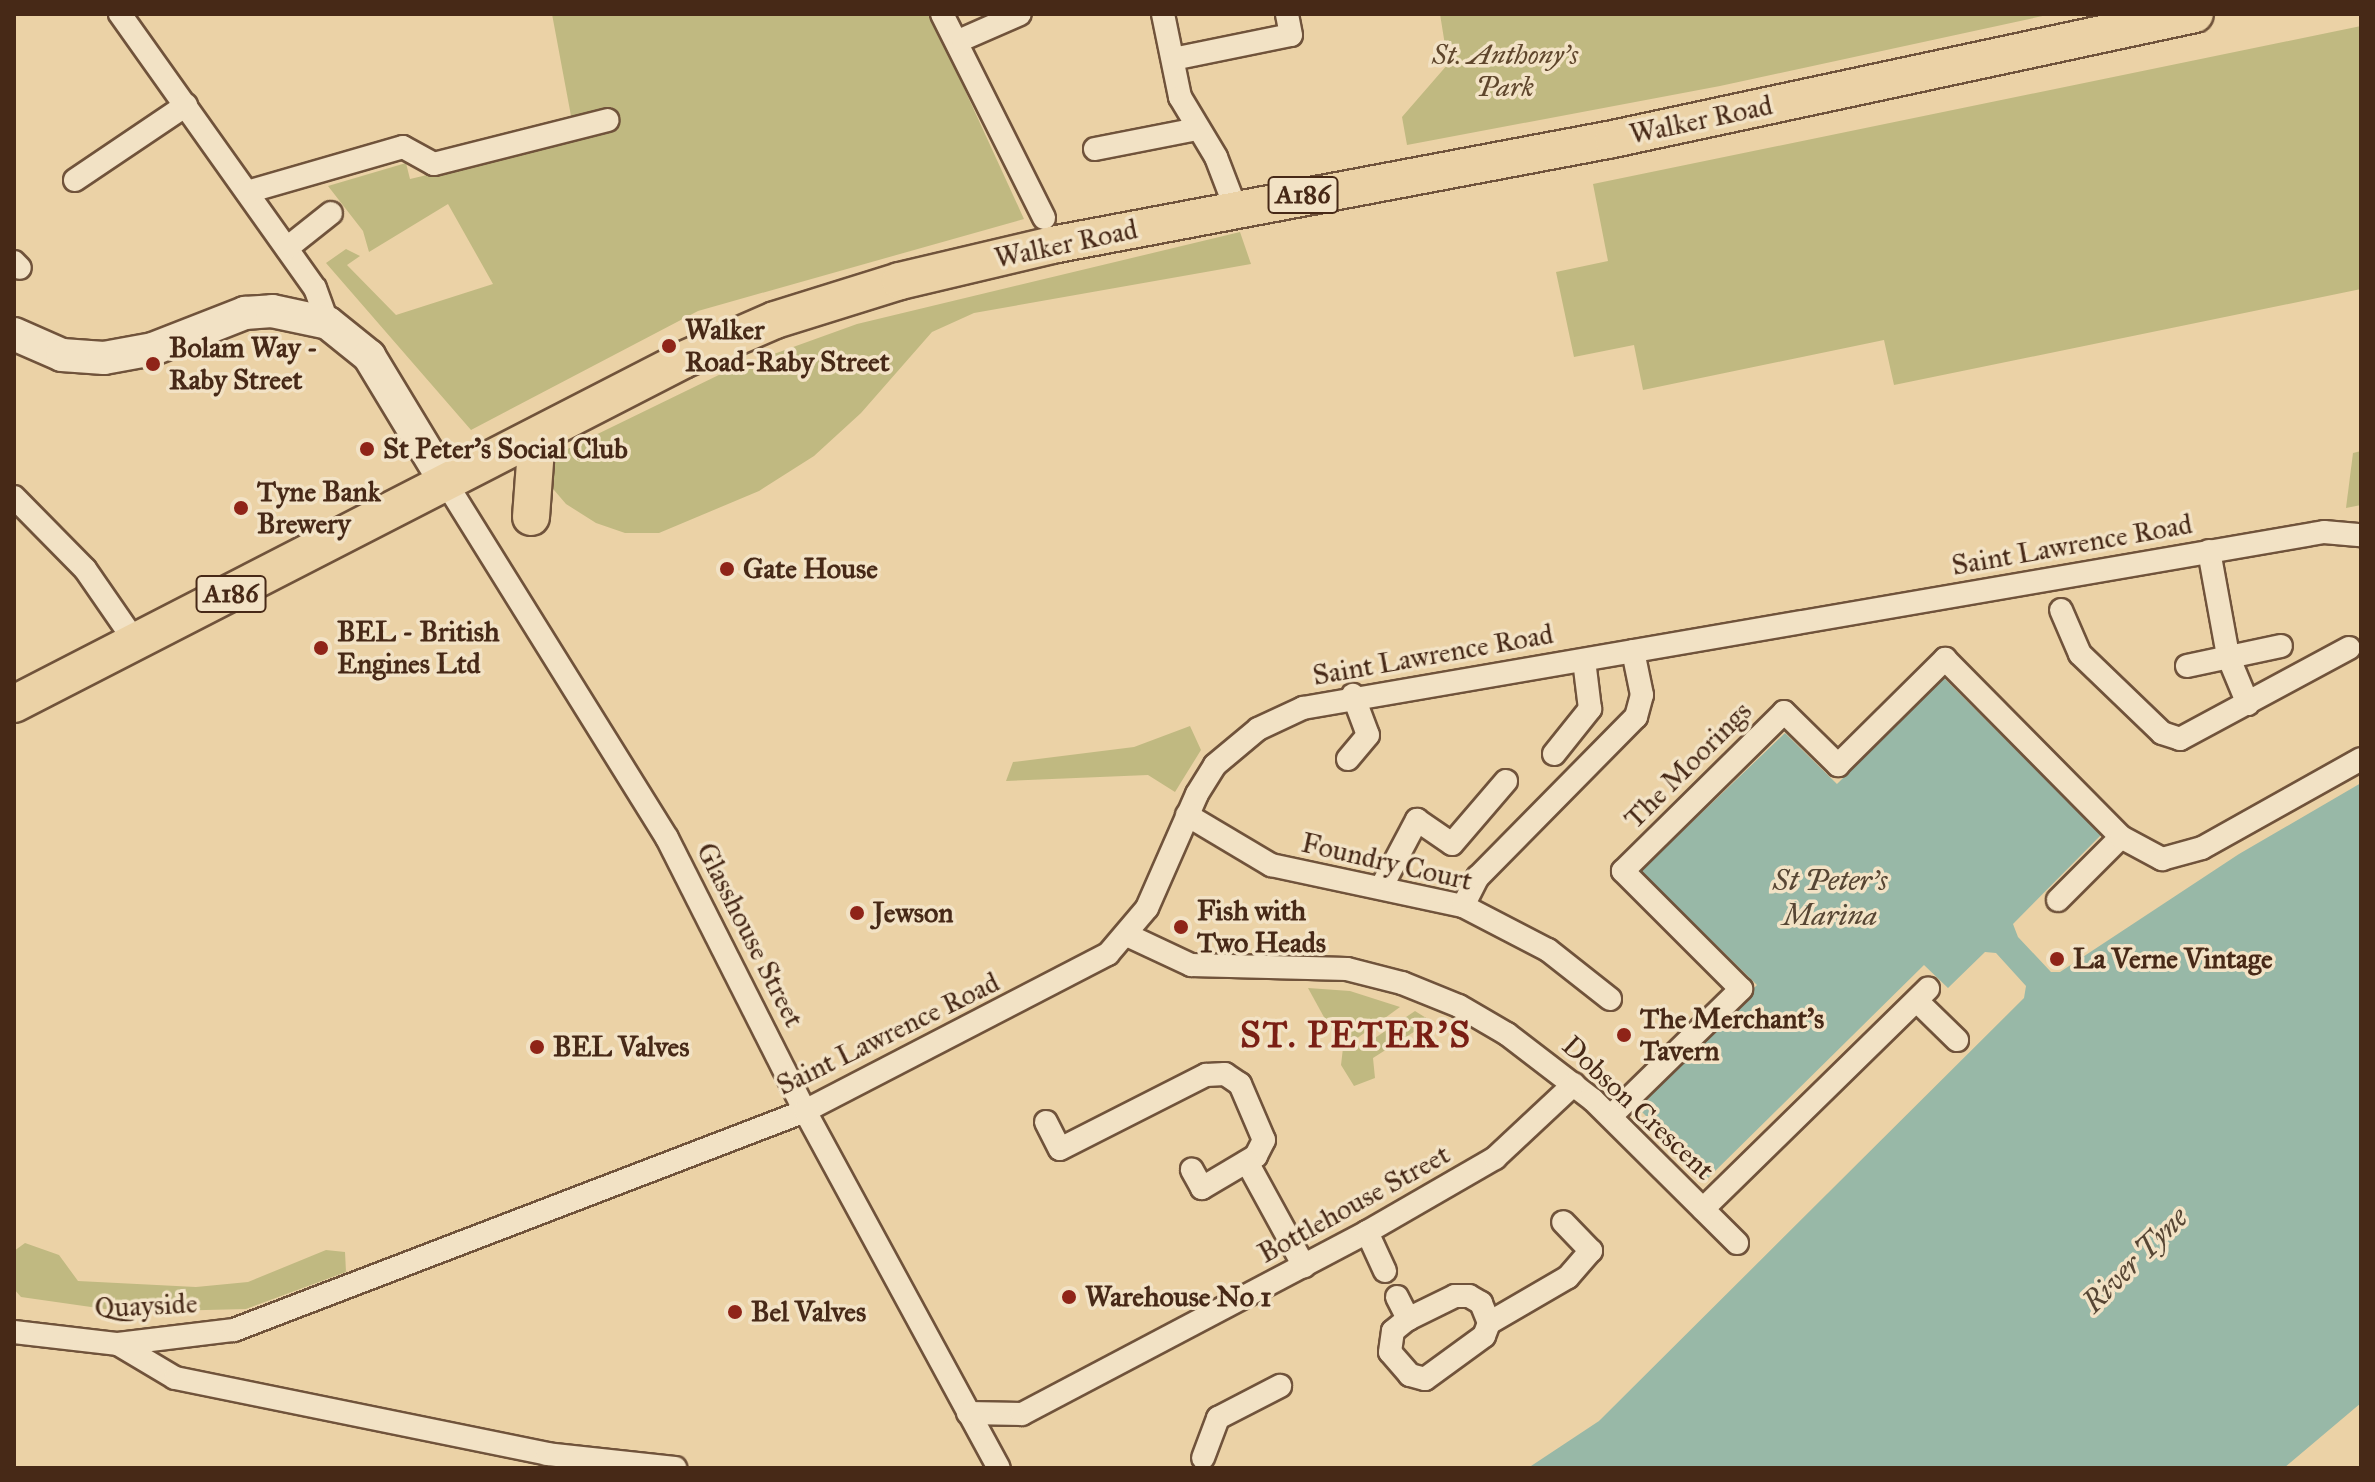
<!DOCTYPE html>
<html>
<head>
<meta charset="utf-8">
<style>
	body { margin:0 }
	#map { position:relative; width:2375px; height:1482px; overflow:hidden; background:#ebd2a6; font-family:"IM FELL Great Primer",serif }
	div>[style] { position:absolute }
	.green>* { inset:0; background:#c0b981 }
	.water>* { inset:0; background:#98b8a7 }
	.roads { filter:drop-shadow(2px 0 #70533b) drop-shadow(-2px 0 #70533b) drop-shadow(0 2px #70533b) drop-shadow(0 -2px #70533b) }
	.street>* { height:22px; margin:-11px; padding:0 11px; transform-origin:11px; border-radius:11px; background:#f2e2c5 }
	.secondary>* { height:32px; margin:-16px; padding:0 16px; transform-origin:16px; border-radius:16px; background:#f2e2c5 }
	.primary>* { height:36px; margin:-18px; padding:0 18px; transform-origin:18px; border-radius:18px; background:#ebd2a6 }
	.dots>* { width:22px; height:22px; translate:-50% -50%; box-sizing:border-box; border:4px solid #f2e2c5; border-radius:50% }
	span { translate:-50% -50%; white-space:nowrap; text-align:center; line-height:1.15; -webkit-text-stroke:7px #f2e2c5; paint-order:stroke }
	.shield-label span { padding:2px 6px; background:#f2e2c5; border:2px solid; border-radius:6px; -webkit-text-stroke-width:0 }
	.shield-label { font-size:26px; color:#472917; font-weight:700 }
	.park-label { font-size:28px; color:#5f462c; font-style:italic }
	.street-label { font-size:28px; color:#472917 }
	.poi-label { font-size:28px; color:#472917; font-weight:700 }
	.left { translate:0 -50%; text-align:left }
	.water-label { font-size:30px; color:#574634; font-style:italic }
	.district-label { font-size:36px; color:#7a1f14; font-weight:700; letter-spacing:2px }
	.frame { position:absolute; inset:0; border:16px solid #472917; pointer-events:none }
</style>
</head>
<body>
<div id="map">
	<div class="green">
		<div style="clip-path:polygon(552px 14px,930px 14px,1024px 219px,698px 311px,471px 430px,326px 263px,346px 249px,360px 256px,347px 265px,396px 315px,493px 284px,448px 204px,369px 252px,363px 231px,328px 186px,406px 163px,410px 179px,618px 130px,612px 107px,571px 116px)"></div>
		<div style="clip-path:polygon(1440px 14px,2052px 14px,1720px 86px,1407px 145px,1402px 117px,1448px 64px)"></div>
		<div style="clip-path:polygon(2361px 26px,2361px 289px,1894px 385px,1884px 340px,1643px 390px,1634px 345px,1574px 357px,1556px 272px,1608px 261px,1593px 184px)"></div>
		<div style="clip-path:polygon(1240px 232px,1251px 264px,974px 313px,932px 332px,861px 413px,814px 456px,759px 491px,659px 533px,625px 533px,596px 523px,566px 504px,548px 483px,551px 458px,577px 444px,727px 371px,857px 324px)"></div>
		<div style="clip-path:polygon(2361px 451px,2361px 505px,2346px 508px,2353px 453px)"></div>
		<div style="clip-path:polygon(1190px 726px,1201px 750px,1175px 792px,1148px 775px,1006px 781px,1013px 762px,1134px 747px)"></div>
		<div style="clip-path:polygon(1308px 988px,1350px 991px,1400px 1007px,1356px 1039px,1336px 1039px)"></div>
		<div style="clip-path:polygon(1415px 1011px,1431px 1021px,1373px 1058px,1375px 1078px,1354px 1086px,1341px 1065px,1343px 1048px,1366px 1044px)"></div>
		<div style="clip-path:polygon(25px 1243px,59px 1255px,78px 1281px,196px 1287px,248px 1282px,326px 1250px,345px 1252px,346px 1272px,246px 1309px,126px 1312px,21px 1297px,14px 1289px,14px 1251px)"></div>
	</div>
	<div class="water">
		<div style="clip-path:polygon(1944px 678px,2101px 835px,2013px 924px,2018px 937px,2051px 972px,2060px 972px,2239px 854px,2361px 783px,2361px 1403px,2284px 1468px,1528px 1468px,1599px 1421px,2024px 998px,2026px 986px,1996px 953px,1985px 952px,1948px 988px,1924px 965px,1708px 1178px,1636px 1106px,1757px 985px,1641px 871px,1785px 733px,1837px 784px)"></div>
	</div>
	<div class="roads">
		<div class="street">
			<div style="left:120px;top:14px;width:336px;rotate:54.6deg"></div>
			<div style="left:315px;top:288px;width:37px;rotate:70deg"></div>
			<div style="left:942px;top:14px;width:228px;rotate:63.4deg"></div>
			<div style="left:1163px;top:14px;width:85px;rotate:78.4deg"></div>
			<div style="left:1180px;top:97px;width:70px;rotate:59deg"></div>
			<div style="left:1216px;top:157px;width:56px;rotate:69deg"></div>
			<div style="left:963px;top:39px;width:62px;rotate:-23.7deg"></div>
			<div style="left:1173px;top:59px;width:120px;rotate:-11.5deg"></div>
			<div style="left:1291px;top:35px;width:21px;rotate:-101deg"></div>
			<div style="left:1095px;top:149px;width:104px;rotate:-11.1deg"></div>
			<div style="left:75px;top:180px;width:134px;rotate:-34deg"></div>
			<div style="left:247px;top:192px;width:162px;rotate:-16.1deg"></div>
			<div style="left:403px;top:147px;width:35px;rotate:29deg"></div>
			<div style="left:434px;top:164px;width:179px;rotate:-14.2deg"></div>
			<div style="left:287px;top:248px;width:56px;rotate:-38.5deg"></div>
			<div style="left:14px;top:262px;width:8px;rotate:45deg"></div>
			<div style="left:446px;top:483px;width:418px;rotate:58.1deg"></div>
			<div style="left:667px;top:838px;width:306px;rotate:63.2deg"></div>
			<div style="left:805px;top:1111px;width:406px;rotate:61.5deg"></div>
			<div style="left:14px;top:497px;width:101px;rotate:45.4deg"></div>
			<div style="left:85px;top:569px;width:90px;rotate:55.4deg"></div>
			<div style="left:2209px;top:551px;width:107px;rotate:79.7deg"></div>
			<div style="left:2228px;top:656px;width:52px;rotate:67.4deg"></div>
			<div style="left:2061px;top:610px;width:48px;rotate:66.6deg"></div>
			<div style="left:2080px;top:654px;width:114px;rotate:43.9deg"></div>
			<div style="left:2162px;top:733px;width:19px;rotate:18deg"></div>
			<div style="left:2180px;top:739px;width:192px;rotate:-28.3deg"></div>
			<div style="left:2187px;top:666px;width:96px;rotate:-12deg"></div>
			<div style="left:1554px;top:754px;width:58px;rotate:-51.3deg"></div>
			<div style="left:1590px;top:709px;width:49px;rotate:-97deg"></div>
			<div style="left:1348px;top:759px;width:31px;rotate:-50deg"></div>
			<div style="left:1368px;top:735px;width:43px;rotate:-110.6deg"></div>
			<div style="left:1187px;top:815px;width:98px;rotate:30.8deg"></div>
			<div style="left:1271px;top:865px;width:196px;rotate:12.1deg"></div>
			<div style="left:1463px;top:906px;width:96px;rotate:27.4deg"></div>
			<div style="left:1548px;top:950px;width:79px;rotate:38.3deg"></div>
			<div style="left:1382px;top:886px;width:75px;rotate:-62.1deg"></div>
			<div style="left:1417px;top:820px;width:42px;rotate:34.4deg"></div>
			<div style="left:1452px;top:844px;width:83px;rotate:-49.4deg"></div>
			<div style="left:2058px;top:900px;width:89px;rotate:-45deg"></div>
			<div style="left:1463px;top:906px;width:33px;rotate:-63deg"></div>
			<div style="left:1478px;top:877px;width:225px;rotate:-45.4deg"></div>
			<div style="left:1636px;top:717px;width:23px;rotate:-75deg"></div>
			<div style="left:1642px;top:695px;width:45px;rotate:-101.6deg"></div>
			<div style="left:1127px;top:935px;width:71px;rotate:25.1deg"></div>
			<div style="left:1191px;top:965px;width:156px;rotate:1.5deg"></div>
			<div style="left:1347px;top:969px;width:57px;rotate:14.3deg"></div>
			<div style="left:1402px;top:983px;width:61px;rotate:22deg"></div>
			<div style="left:1459px;top:1006px;width:56px;rotate:30.3deg"></div>
			<div style="left:1507px;top:1034px;width:108px;rotate:37.5deg"></div>
			<div style="left:1593px;top:1100px;width:203px;rotate:44.8deg"></div>
			<div style="left:1917px;top:1001px;width:56px;rotate:44.3deg"></div>
			<div style="left:1611px;top:1116px;width:182px;rotate:-44.3deg"></div>
			<div style="left:1741px;top:989px;width:167px;rotate:-135deg"></div>
			<div style="left:1623px;top:871px;width:226px;rotate:-44.6deg"></div>
			<div style="left:1784px;top:712px;width:76px;rotate:44.5deg"></div>
			<div style="left:1838px;top:765px;width:151px;rotate:-44.7deg"></div>
			<div style="left:1945px;top:659px;width:250px;rotate:45.3deg"></div>
			<div style="left:2121px;top:837px;width:47px;rotate:28.2deg"></div>
			<div style="left:2162px;top:859px;width:41px;rotate:-15.4deg"></div>
			<div style="left:2202px;top:848px;width:182px;rotate:-29.2deg"></div>
			<div style="left:1046px;top:1122px;width:30px;rotate:63deg"></div>
			<div style="left:1060px;top:1149px;width:164px;rotate:-26.9deg"></div>
			<div style="left:1206px;top:1075px;width:19px;rotate:-3deg"></div>
			<div style="left:1225px;top:1074px;width:18px;rotate:34deg"></div>
			<div style="left:1240px;top:1084px;width:61px;rotate:66.8deg"></div>
			<div style="left:1264px;top:1140px;width:18px;rotate:117deg"></div>
			<div style="left:1256px;top:1156px;width:63px;rotate:149.3deg"></div>
			<div style="left:1202px;top:1188px;width:21px;rotate:-119deg"></div>
			<div style="left:1247px;top:1162px;width:119px;rotate:61.3deg"></div>
			<div style="left:1703px;top:1209px;width:315px;rotate:-44.4deg"></div>
			<div style="left:1367px;top:1232px;width:43px;rotate:65.2deg"></div>
			<div style="left:1397px;top:1297px;width:25px;rotate:63deg"></div>
			<div style="left:1408px;top:1319px;width:52px;rotate:-26.1deg"></div>
			<div style="left:1455px;top:1296px;width:14px"></div>
			<div style="left:1469px;top:1296px;width:14px;rotate:30deg"></div>
			<div style="left:1481px;top:1303px;width:22px;rotate:68deg"></div>
			<div style="left:1489px;top:1323px;width:14px;rotate:111deg"></div>
			<div style="left:1484px;top:1336px;width:73px;rotate:143.9deg"></div>
			<div style="left:1425px;top:1379px;width:16px;rotate:-165deg"></div>
			<div style="left:1410px;top:1375px;width:30px;rotate:-131deg"></div>
			<div style="left:1390px;top:1352px;width:21px;rotate:-82deg"></div>
			<div style="left:1393px;top:1331px;width:19px;rotate:-39deg"></div>
			<div style="left:1489px;top:1323px;width:91px;rotate:-30.2deg"></div>
			<div style="left:1568px;top:1277px;width:35px;rotate:-49deg"></div>
			<div style="left:1591px;top:1251px;width:40px;rotate:-134deg"></div>
			<div style="left:14px;top:1332px;width:105px;rotate:6.6deg"></div>
			<div style="left:118px;top:1344px;width:117px;rotate:-6.9deg"></div>
			<div style="left:234px;top:1330px;width:612px;rotate:-20.98deg"></div>
			<div style="left:805px;top:1111px;width:341px;rotate:-27.4deg"></div>
			<div style="left:1108px;top:954px;width:60px;rotate:-49.7deg"></div>
			<div style="left:1147px;top:908px;width:124px;rotate:-66.3deg"></div>
			<div style="left:1197px;top:794px;width:34px;rotate:-58deg"></div>
			<div style="left:1215px;top:765px;width:56px;rotate:-39.9deg"></div>
			<div style="left:1258px;top:729px;width:50px;rotate:-25deg"></div>
			<div style="left:1303px;top:708px;width:1036px;rotate:-9.78deg"></div>
			<div style="left:2324px;top:532px;width:37px;rotate:5deg"></div>
			<div style="left:118px;top:1344px;width:66px;rotate:30.8deg"></div>
			<div style="left:175px;top:1378px;width:380px;rotate:11.5deg"></div>
			<div style="left:547px;top:1454px;width:129px;rotate:6.2deg"></div>
			<div style="left:968px;top:1413px;width:54px;rotate:1.1deg"></div>
			<div style="left:1022px;top:1414px;width:390px;rotate:-27.8deg"></div>
			<div style="left:1367px;top:1232px;width:148px;rotate:-30deg"></div>
			<div style="left:1495px;top:1158px;width:108px;rotate:-43.1deg"></div>
			<div style="left:1203px;top:1458px;width:43px;rotate:-69.4deg"></div>
			<div style="left:1218px;top:1418px;width:70px;rotate:-27.3deg"></div>
		</div>
		<div class="secondary">
			<div style="left:14px;top:334px;width:52px;rotate:23.6deg"></div>
			<div style="left:62px;top:355px;width:42px;rotate:4.1deg"></div>
			<div style="left:104px;top:358px;width:50px;rotate:-10.4deg"></div>
			<div style="left:153px;top:349px;width:99px;rotate:-21.4deg"></div>
			<div style="left:245px;top:313px;width:27px;rotate:-4deg"></div>
			<div style="left:272px;top:311px;width:57px;rotate:12.1deg"></div>
			<div style="left:328px;top:323px;width:53px;rotate:38.8deg"></div>
			<div style="left:369px;top:356px;width:149px;rotate:58.8deg"></div>
		</div>
		<div class="primary">
			<div style="left:531px;top:517px;width:81px;rotate:-85.8deg"></div>
			<div style="left:14px;top:704px;width:752px;rotate:-27.21deg"></div>
			<div style="left:683px;top:360px;width:100px;rotate:-23.5deg"></div>
			<div style="left:775px;top:320px;width:131px;rotate:-17.3deg"></div>
			<div style="left:900px;top:281px;width:156px;rotate:-13.3deg"></div>
			<div style="left:1052px;top:245px;width:571px;rotate:-10.7deg"></div>
			<div style="left:1613px;top:139px;width:595px;rotate:-12.12deg"></div>
		</div>
	</div>
	<div class="dots">
		<div style="left:669px;top:346px;background:#8f2418"></div>
		<div style="left:153px;top:364px;background:#8f2418"></div>
		<div style="left:367px;top:449px;background:#8f2418"></div>
		<div style="left:241px;top:508px;background:#8f2418"></div>
		<div style="left:727px;top:569px;background:#8f2418"></div>
		<div style="left:321px;top:648px;background:#8f2418"></div>
		<div style="left:857px;top:913px;background:#8f2418"></div>
		<div style="left:1181px;top:927px;background:#8f2418"></div>
		<div style="left:2057px;top:959px;background:#8f2418"></div>
		<div style="left:1624px;top:1035px;background:#8f2418"></div>
		<div style="left:537px;top:1047px;background:#8f2418"></div>
		<div style="left:1069px;top:1297px;background:#8f2418"></div>
		<div style="left:735px;top:1312px;background:#8f2418"></div>
	</div>
	<div class="shield-label">
		<span style="left:1303px;top:195px">A186</span>
		<span style="left:231px;top:594px">A186</span>
	</div>
	<div class="park-label">
		<span style="left:1505px;top:71px">St. Anthony's<br>Park</span>
	</div>
	<div class="street-label">
		<span style="left:1701px;top:120px;rotate:-12deg">Walker Road</span>
		<span style="left:1066px;top:244px;rotate:-12deg">Walker Road</span>
		<span style="left:2072px;top:545px;rotate:-10deg">Saint Lawrence Road</span>
		<span style="left:1433px;top:655px;rotate:-10deg">Saint Lawrence Road</span>
		<span style="left:1688px;top:765px;rotate:-45deg">The Moorings</span>
		<span style="left:1387px;top:862px;rotate:13deg">Foundry Court</span>
		<span style="left:750px;top:935px;rotate:63deg">Glasshouse Street</span>
		<span style="left:888px;top:1034px;rotate:-26deg">Saint Lawrence Road</span>
		<span style="left:1638px;top:1108px;rotate:43deg">Dobson Crescent</span>
		<span style="left:1354px;top:1204px;rotate:-29deg">Bottlehouse Street</span>
		<span style="left:146px;top:1306px;rotate:-3deg">Quayside</span>
	</div>
	<div class="poi-label">
		<span class="left" style="left:685px;top:346px">Walker<br>Road-Raby Street</span>
		<span class="left" style="left:169px;top:364px">Bolam Way -<br>Raby Street</span>
		<span class="left" style="left:383px;top:449px">St Peter's Social Club</span>
		<span class="left" style="left:257px;top:508px">Tyne Bank<br>Brewery</span>
		<span class="left" style="left:743px;top:569px">Gate House</span>
		<span class="left" style="left:337px;top:648px">BEL - British<br>Engines Ltd</span>
		<span class="left" style="left:1197px;top:927px">Fish with<br>Two Heads</span>
		<span class="left" style="left:873px;top:913px">Jewson</span>
		<span class="left" style="left:2073px;top:959px">La Verne Vintage</span>
		<span class="left" style="left:1640px;top:1035px">The Merchant's<br>Tavern</span>
		<span class="left" style="left:553px;top:1047px">BEL Valves</span>
		<span class="left" style="left:1085px;top:1297px">Warehouse No 1</span>
		<span class="left" style="left:751px;top:1312px">Bel Valves</span>
	</div>
	<div class="water-label">
		<span style="left:1830px;top:897px">St Peter's<br>Marina</span>
		<span style="left:2135px;top:1260px;rotate:-45deg">River Tyne</span>
	</div>
	<div class="district-label">
		<span style="left:1356px;top:1036px">ST. PETER'S</span>
	</div>
	<div class="frame"></div>
</div>
</body>
</html>
